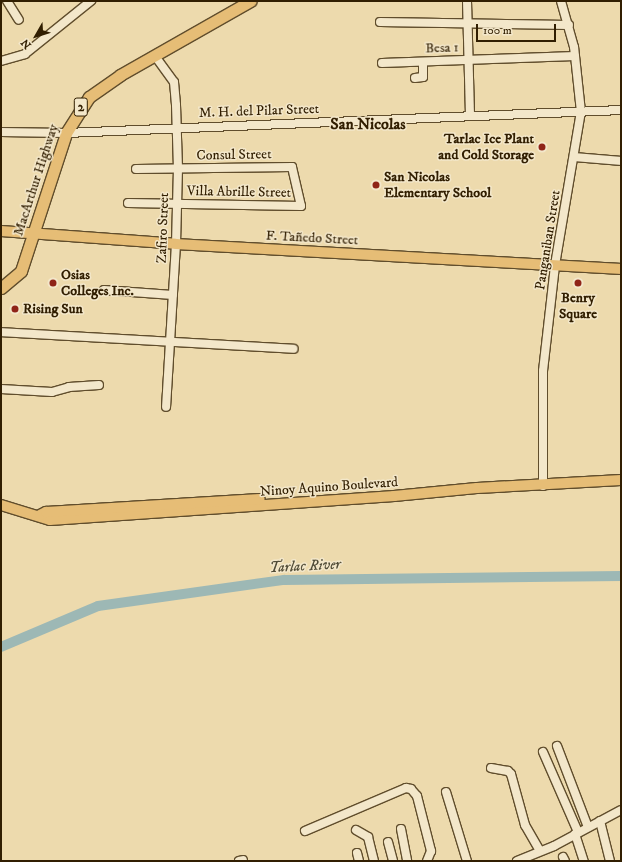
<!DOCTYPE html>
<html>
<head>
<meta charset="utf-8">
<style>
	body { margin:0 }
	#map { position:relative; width:622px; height:862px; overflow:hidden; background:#eddaad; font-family:"IM FELL DW Pica",serif }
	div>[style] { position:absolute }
	.river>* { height:10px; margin:-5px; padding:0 5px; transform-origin:5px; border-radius:5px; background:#9db8b5 }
	.roads { filter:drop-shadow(1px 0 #604d2c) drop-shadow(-1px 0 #604d2c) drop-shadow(0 1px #604d2c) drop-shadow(0 -1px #604d2c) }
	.minor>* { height:8px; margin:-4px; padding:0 4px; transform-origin:4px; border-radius:4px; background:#f3e7ca }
	.major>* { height:10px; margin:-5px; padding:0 5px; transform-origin:5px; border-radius:5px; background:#e6bd76 }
	.highway>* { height:11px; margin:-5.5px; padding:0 5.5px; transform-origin:5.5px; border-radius:5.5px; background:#e6bd76 }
	.dots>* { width:11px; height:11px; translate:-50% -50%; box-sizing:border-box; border:2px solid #f3e7ca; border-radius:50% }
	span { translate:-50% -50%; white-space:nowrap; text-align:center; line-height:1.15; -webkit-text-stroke:3px #f3e7ca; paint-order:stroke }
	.shield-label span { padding:1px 3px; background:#f3e7ca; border:1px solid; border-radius:3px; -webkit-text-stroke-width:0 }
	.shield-label { font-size:13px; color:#311e01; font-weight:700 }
	.street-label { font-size:14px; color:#311e01 }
	.poi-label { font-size:14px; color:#311e01; font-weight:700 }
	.right { translate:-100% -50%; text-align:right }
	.left { translate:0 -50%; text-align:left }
	.water-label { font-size:15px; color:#514c37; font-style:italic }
	.quarter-label { font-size:16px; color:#311e01; font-weight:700 }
	.frame { position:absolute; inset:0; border:2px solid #311e01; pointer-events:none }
	.north { position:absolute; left:16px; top:16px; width:40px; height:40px; -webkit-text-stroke:3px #f3e7ca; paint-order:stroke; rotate:231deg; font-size:11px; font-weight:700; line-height:16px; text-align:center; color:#311e01 }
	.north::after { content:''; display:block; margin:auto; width:14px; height:18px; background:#311e01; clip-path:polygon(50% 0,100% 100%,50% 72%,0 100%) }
	.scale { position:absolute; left:476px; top:24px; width:80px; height:18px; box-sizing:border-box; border:2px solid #311e01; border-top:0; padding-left:5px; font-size:12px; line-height:14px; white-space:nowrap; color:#311e01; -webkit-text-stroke:3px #f3e7ca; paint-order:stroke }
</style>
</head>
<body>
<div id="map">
	<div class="river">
		<div style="left:1px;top:647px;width:105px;rotate:-22.9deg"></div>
		<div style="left:98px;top:606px;width:188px;rotate:-8deg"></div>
		<div style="left:284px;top:580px;width:337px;rotate:-0.7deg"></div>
	</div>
	<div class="roads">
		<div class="minor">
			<div style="left:7px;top:1px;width:22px;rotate:58deg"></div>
			<div style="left:467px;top:1px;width:114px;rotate:88.5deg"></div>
			<div style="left:380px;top:22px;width:189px;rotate:0.9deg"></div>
			<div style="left:155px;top:56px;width:32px;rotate:54deg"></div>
			<div style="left:174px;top:82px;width:23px;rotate:85deg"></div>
			<div style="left:176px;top:105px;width:63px;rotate:88.2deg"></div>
			<div style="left:178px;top:168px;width:76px;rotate:91.5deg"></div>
			<div style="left:176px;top:244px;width:163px;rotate:93.5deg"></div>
			<div style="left:1px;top:61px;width:25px;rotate:-16deg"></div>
			<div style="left:25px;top:54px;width:85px;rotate:-38.8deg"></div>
			<div style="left:382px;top:63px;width:193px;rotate:-2.1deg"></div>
			<div style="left:415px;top:78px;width:8px;rotate:-7deg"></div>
			<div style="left:423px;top:77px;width:15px;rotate:-90deg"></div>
			<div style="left:1px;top:132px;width:65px;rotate:0.9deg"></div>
			<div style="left:66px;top:133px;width:555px;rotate:-2.37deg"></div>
			<div style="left:575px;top:157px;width:46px;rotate:5deg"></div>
			<div style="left:128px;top:203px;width:173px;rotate:1deg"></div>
			<div style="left:301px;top:206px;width:40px;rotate:-103deg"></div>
			<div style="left:292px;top:167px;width:156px;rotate:179.3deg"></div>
			<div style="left:104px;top:290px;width:69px;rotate:4.1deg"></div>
			<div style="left:1px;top:332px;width:293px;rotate:3.3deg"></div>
			<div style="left:1px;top:389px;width:51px;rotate:3.4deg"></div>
			<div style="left:52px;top:392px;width:18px;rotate:-16deg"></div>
			<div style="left:69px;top:387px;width:30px;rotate:-4deg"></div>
			<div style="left:543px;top:486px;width:115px;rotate:-90deg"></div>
			<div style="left:543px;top:371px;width:107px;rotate:-83.5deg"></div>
			<div style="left:555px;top:265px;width:155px;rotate:-80.4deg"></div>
			<div style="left:581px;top:112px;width:65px;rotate:-96.1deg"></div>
			<div style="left:574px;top:47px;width:48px;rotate:-105.8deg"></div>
			<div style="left:557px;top:746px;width:87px;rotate:69.1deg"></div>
			<div style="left:543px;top:752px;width:87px;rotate:66.4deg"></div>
			<div style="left:491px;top:768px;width:17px;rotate:10deg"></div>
			<div style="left:508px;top:771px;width:4px;rotate:45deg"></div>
			<div style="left:511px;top:774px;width:53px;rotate:74.6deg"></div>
			<div style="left:525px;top:825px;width:30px;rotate:60deg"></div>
			<div style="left:446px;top:792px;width:72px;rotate:73.1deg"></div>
			<div style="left:600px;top:821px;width:41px;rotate:76deg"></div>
			<div style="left:401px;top:829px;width:33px;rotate:79deg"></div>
			<div style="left:356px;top:830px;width:14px;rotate:30deg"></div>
			<div style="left:368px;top:837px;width:25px;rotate:76deg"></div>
			<div style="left:305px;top:831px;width:110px;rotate:-23.1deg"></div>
			<div style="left:406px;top:788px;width:5px;rotate:11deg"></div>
			<div style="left:411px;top:789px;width:9px;rotate:49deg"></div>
			<div style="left:417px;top:796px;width:57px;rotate:75.7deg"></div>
			<div style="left:431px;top:851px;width:11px;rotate:112deg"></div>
			<div style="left:575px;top:834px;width:28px;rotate:72deg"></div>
			<div style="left:388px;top:842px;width:20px;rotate:75deg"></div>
			<div style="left:357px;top:853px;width:8px;rotate:76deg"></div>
			<div style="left:563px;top:857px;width:4px;rotate:63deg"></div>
			<div style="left:239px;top:861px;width:4px;rotate:-14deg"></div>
			<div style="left:517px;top:861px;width:40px;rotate:-22deg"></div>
			<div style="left:554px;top:846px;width:76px;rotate:-28.2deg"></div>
		</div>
		<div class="major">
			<div style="left:1px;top:231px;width:175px;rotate:4.2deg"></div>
			<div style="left:176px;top:244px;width:446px;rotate:3.2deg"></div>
			<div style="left:1px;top:505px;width:51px;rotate:17deg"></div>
			<div style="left:50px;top:520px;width:345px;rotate:-4deg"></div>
			<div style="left:394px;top:496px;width:83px;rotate:-5.5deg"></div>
			<div style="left:477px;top:488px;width:144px;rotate:-3.2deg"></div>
			<div style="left:40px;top:515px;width:7px;rotate:-27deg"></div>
			<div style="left:46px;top:512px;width:214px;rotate:-3.5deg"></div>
		</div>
		<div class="highway">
			<div style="left:1px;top:288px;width:26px;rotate:-40deg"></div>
			<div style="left:21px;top:271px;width:145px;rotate:-71.9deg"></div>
			<div style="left:66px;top:133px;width:43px;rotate:-57.4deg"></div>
			<div style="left:89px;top:97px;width:38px;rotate:-35deg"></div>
			<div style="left:120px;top:75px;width:150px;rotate:-29.6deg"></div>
		</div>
	</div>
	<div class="dots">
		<div style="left:542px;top:147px;background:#8f2418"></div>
		<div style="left:376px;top:185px;background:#8f2418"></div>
		<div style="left:53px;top:283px;background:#8f2418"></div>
		<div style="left:578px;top:283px;background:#8f2418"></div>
		<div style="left:15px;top:309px;background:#8f2418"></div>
	</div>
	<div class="shield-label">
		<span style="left:81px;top:107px">2</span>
	</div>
	<div class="street-label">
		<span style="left:442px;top:48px;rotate:-2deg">Besa 1</span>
		<span style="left:259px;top:111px;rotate:-2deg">M. H. del Pilar Street</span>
		<span style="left:234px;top:155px;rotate:-1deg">Consul Street</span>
		<span style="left:36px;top:180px;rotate:-72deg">MacArthur Highway</span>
		<span style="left:239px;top:192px;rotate:1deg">Villa Abrille Street</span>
		<span style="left:163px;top:228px;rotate:-88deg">Zafiro Street</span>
		<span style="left:312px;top:238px;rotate:3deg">F. Tañedo Street</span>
		<span style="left:548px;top:240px;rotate:-81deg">Panganiban Street</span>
		<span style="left:329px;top:487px;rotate:-4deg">Ninoy Aquino Boulevard</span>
	</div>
	<div class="poi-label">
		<span class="right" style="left:534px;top:147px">Tarlac Ice Plant<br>and Cold Storage</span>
		<span class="left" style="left:384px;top:185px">San Nicolas<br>Elementary School</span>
		<span class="left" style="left:61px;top:283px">Osias<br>Colleges Inc.</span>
		<span style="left:578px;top:306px">Benry<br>Square</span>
		<span class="left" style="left:23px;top:309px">Rising Sun</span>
	</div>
	<div class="water-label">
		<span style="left:305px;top:566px;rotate:-3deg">Tarlac River</span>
	</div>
	<div class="quarter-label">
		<span style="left:368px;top:124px">San Nicolas</span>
	</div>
	<div class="frame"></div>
	<div class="north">N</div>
	<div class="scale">100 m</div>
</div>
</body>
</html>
